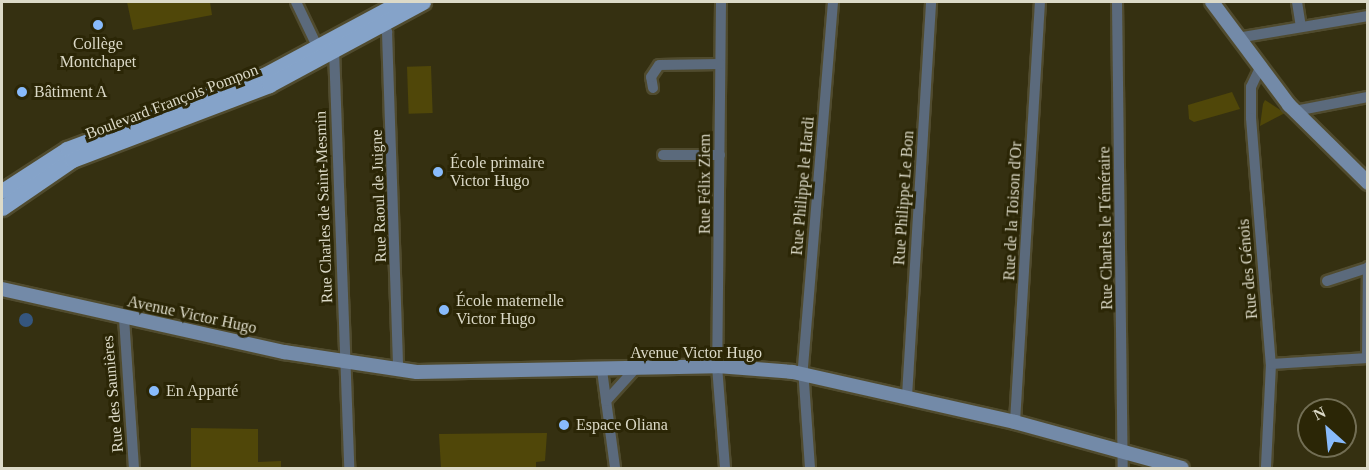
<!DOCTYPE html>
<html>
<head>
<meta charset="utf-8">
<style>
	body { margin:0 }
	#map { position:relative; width:1369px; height:470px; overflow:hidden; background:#353011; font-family:Georgia,serif }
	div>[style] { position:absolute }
	.green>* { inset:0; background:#504709; transform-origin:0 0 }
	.water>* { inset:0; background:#35567e }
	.round { border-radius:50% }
	.roads { filter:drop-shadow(2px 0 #504b2e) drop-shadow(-2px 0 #504b2e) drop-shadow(0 2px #504b2e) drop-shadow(0 -2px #504b2e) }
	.street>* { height:10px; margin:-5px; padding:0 5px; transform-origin:5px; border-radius:5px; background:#5b6a7c }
	.secondary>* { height:14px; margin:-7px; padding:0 7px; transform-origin:7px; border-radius:7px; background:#738aa8 }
	.primary>* { height:15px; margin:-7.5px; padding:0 7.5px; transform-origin:7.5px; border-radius:7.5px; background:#85a3c9 }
	.dots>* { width:16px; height:16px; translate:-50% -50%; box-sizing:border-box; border:3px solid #2b2606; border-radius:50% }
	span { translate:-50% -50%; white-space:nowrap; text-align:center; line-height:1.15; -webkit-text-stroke:6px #2b2606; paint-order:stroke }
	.poi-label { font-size:16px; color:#dcdac8 }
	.left { translate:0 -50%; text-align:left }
	.street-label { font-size:16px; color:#dcdac8 }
	.frame { position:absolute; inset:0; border:3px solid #dcdac8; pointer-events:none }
	.north { position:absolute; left:1297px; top:398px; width:60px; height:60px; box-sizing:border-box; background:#2b2606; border:2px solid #726e54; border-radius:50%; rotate:333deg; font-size:16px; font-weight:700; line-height:24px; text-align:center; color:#dcdac8 }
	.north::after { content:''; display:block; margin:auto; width:21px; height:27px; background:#88bbfc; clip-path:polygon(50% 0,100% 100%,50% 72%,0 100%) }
</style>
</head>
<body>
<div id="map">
	<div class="green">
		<div style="clip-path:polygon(127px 2px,210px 2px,212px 15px,133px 30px)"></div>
		<div style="left:431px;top:66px;width:47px;height:24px;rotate:88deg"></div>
		<div style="clip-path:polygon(1232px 92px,1240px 109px,1194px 122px,1189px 119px,1188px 105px)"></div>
		<div style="clip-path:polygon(1265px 100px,1285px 113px,1260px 126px,1263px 104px)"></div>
		<div style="clip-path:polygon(191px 428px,258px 429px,258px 462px,281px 461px,281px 468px,191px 468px)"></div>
		<div style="clip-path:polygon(547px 433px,545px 461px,536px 462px,536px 468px,441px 468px,439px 434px)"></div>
	</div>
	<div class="water">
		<div class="round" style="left:19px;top:313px;width:14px;height:14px"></div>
	</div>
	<div class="roads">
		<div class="street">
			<div style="left:296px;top:2px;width:49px;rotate:64.5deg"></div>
			<div style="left:721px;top:2px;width:364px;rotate:90.6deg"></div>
			<div style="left:717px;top:366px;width:102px;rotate:85.5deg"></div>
			<div style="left:1117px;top:2px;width:466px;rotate:89.3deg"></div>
			<div style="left:1297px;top:2px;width:24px;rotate:81deg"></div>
			<div style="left:379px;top:25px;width:11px;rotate:41deg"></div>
			<div style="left:387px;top:32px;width:336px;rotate:88.1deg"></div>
			<div style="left:1237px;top:38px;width:133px;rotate:-9.5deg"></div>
			<div style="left:334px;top:50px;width:418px;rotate:87.9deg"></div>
			<div style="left:1259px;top:70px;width:19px;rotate:115deg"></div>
			<div style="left:1251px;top:87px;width:31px;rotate:90deg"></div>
			<div style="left:1251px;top:118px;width:247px;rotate:85.4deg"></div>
			<div style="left:1271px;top:364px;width:104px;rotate:92.8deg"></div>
			<div style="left:653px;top:88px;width:11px;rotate:-100deg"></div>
			<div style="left:651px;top:77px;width:14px;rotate:-56deg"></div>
			<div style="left:659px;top:65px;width:61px;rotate:-0.9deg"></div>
			<div style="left:1295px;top:111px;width:74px;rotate:-10.9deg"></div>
			<div style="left:663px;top:155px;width:57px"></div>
			<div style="left:1327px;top:281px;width:39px;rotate:-18deg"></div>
			<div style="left:124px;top:318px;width:150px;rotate:86.2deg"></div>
			<div style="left:1367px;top:358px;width:91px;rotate:-89.4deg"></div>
			<div style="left:1271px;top:364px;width:97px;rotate:-3.5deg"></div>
			<div style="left:602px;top:370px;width:99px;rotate:82.4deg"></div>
			<div style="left:907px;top:396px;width:395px;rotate:-86.5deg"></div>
			<div style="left:606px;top:401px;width:43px;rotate:-47.8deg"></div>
			<div style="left:1015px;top:422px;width:421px;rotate:-86.6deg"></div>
			<div style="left:810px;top:468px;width:101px;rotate:-94deg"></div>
			<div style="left:803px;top:367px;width:366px;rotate:-85.3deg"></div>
		</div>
		<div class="secondary">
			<div style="left:1212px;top:2px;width:129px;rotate:53.2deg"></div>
			<div style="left:1289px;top:105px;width:111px;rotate:44.6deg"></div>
			<div style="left:2px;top:289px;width:289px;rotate:12.6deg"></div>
			<div style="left:284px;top:352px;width:134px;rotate:8.6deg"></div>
			<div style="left:417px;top:372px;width:300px;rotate:-1.1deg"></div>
			<div style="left:717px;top:366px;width:76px;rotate:4.5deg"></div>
			<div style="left:793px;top:372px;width:228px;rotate:12.7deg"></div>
			<div style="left:1015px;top:422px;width:173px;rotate:15.4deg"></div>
		</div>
		<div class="primary">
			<div style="left:2px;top:191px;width:77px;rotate:-32.9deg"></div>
			<div style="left:67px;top:149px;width:210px;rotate:-20.6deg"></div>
			<div style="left:264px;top:75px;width:154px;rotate:-28.2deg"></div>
			<div style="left:2px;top:208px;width:85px;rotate:-34.4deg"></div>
			<div style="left:72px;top:160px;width:211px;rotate:-20.8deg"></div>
			<div style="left:269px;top:85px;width:175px;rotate:-28.3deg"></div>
		</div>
	</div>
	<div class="dots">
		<div style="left:98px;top:25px;background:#88bbfc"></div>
		<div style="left:22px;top:92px;background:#88bbfc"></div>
		<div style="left:438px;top:172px;background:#88bbfc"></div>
		<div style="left:444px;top:310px;background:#88bbfc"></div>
		<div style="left:154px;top:391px;background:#88bbfc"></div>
		<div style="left:564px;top:425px;background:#88bbfc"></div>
	</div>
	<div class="poi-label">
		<span style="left:98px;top:53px">Collège<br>Montchapet</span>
		<span class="left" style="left:34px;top:92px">Bâtiment A</span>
		<span class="left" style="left:450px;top:172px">École primaire<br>Victor Hugo</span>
		<span class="left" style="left:456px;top:310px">École maternelle<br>Victor Hugo</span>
		<span class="left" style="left:166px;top:391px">En Apparté</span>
		<span class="left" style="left:576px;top:425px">Espace Oliana</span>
	</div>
	<div class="street-label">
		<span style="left:172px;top:102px;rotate:-21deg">Boulevard François Pompon</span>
		<span style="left:705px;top:184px;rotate:-90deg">Rue Félix Ziem</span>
		<span style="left:803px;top:186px;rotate:-85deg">Rue Philippe le Hardi</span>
		<span style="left:379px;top:196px;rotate:-92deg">Rue Raoul de Juigne</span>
		<span style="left:904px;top:198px;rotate:-86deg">Rue Philippe Le Bon</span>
		<span style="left:324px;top:207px;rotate:-92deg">Rue Charles de Saint-Mesmin</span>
		<span style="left:1013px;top:211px;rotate:-87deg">Rue de la Toison d'Or</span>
		<span style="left:1106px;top:228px;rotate:-91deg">Rue Charles le Téméraire</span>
		<span style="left:1248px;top:269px;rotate:-95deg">Rue des Génois</span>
		<span style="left:192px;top:315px;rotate:12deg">Avenue Victor Hugo</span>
		<span style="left:696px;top:353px">Avenue Victor Hugo</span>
		<span style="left:113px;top:394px;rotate:-95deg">Rue des Saunières</span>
	</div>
	<div class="frame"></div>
	<div class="north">N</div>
</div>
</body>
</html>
